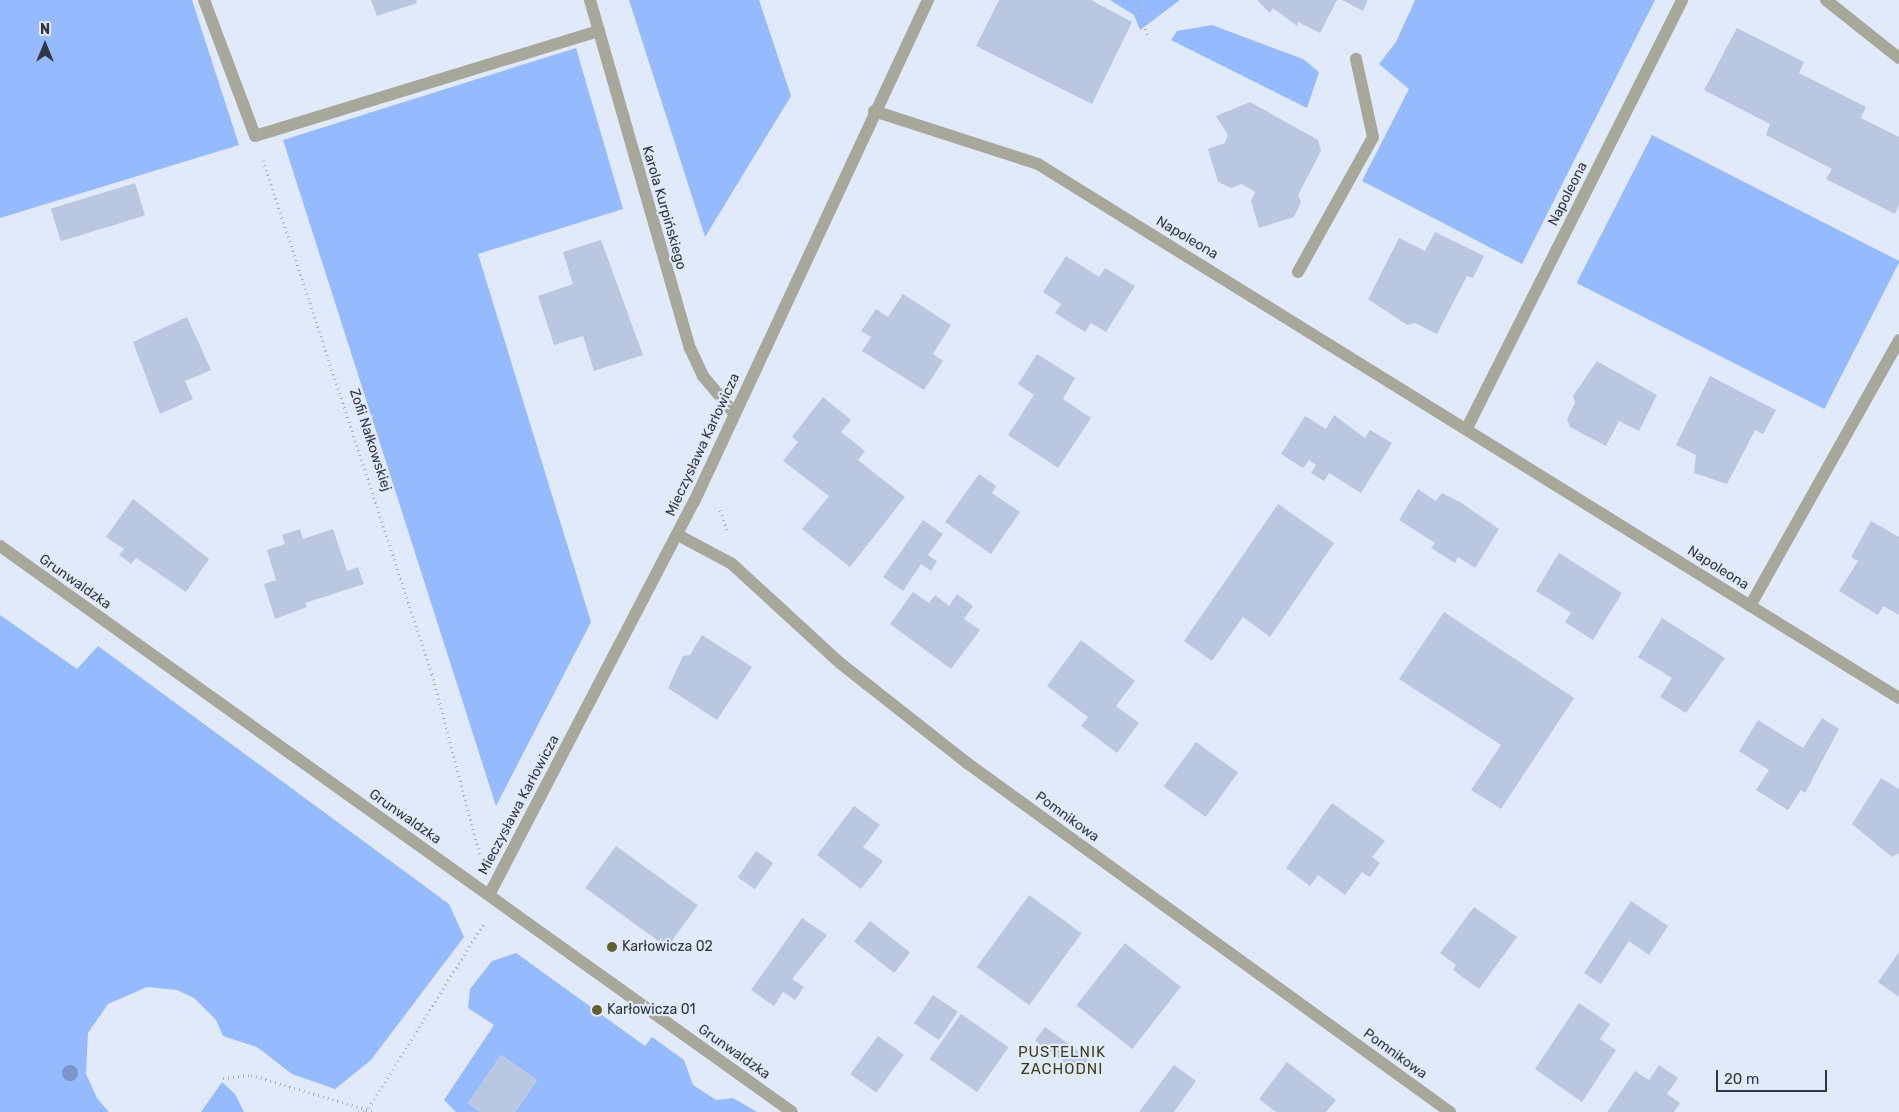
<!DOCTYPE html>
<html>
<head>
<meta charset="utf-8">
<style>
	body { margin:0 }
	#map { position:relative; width:1899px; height:1112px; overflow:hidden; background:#e1eafa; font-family:Rubik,sans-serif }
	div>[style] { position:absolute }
	.green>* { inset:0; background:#96bafe; transform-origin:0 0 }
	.building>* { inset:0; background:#b9c7e1; transform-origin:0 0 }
	.path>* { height:3px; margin-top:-1.5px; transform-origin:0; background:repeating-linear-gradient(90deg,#a7afbd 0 1px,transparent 0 5px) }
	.service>* { height:12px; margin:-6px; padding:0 6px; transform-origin:6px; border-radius:6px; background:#a7a79a }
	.minor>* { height:12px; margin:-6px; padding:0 6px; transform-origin:6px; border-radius:6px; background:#a7a79a }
	.trees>* { width:16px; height:16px; margin:-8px; border-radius:50%; background:#7b95c9 }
	.dots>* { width:14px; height:14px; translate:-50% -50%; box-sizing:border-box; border:2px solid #e1eafa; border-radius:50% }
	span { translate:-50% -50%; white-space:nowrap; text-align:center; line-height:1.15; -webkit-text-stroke:4.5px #e1eafa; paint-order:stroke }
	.street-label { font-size:14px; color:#323742 }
	.poi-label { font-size:14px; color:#323742 }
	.left { translate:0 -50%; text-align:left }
	.neighbourhood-label { font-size:15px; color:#3f3d13; letter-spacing:1px }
	.north { position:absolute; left:20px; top:20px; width:50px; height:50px; -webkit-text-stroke:4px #e1eafa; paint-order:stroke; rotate:0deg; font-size:14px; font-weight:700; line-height:20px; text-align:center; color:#323742 }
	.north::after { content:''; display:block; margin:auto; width:18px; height:22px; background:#323742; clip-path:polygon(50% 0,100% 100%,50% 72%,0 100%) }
	.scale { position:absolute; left:1716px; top:1070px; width:111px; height:22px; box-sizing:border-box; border:2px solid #323742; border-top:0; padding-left:6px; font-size:15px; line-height:18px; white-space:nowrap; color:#323742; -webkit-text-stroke:4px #e1eafa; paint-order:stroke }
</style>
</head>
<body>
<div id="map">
	<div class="green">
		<div style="clip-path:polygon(0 0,192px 0,239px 145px,0 218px)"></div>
		<div style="clip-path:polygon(629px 0,759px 0,791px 96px,705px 237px)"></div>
		<div style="clip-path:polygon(1110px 0,1180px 0,1140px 30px,1134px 15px)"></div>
		<div style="clip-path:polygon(1415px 0,1655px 0,1522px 264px,1362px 181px,1409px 89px,1379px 64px,1396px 42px)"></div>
		<div style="clip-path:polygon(1212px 25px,1303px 59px,1319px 72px,1307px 108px,1171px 40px,1177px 31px)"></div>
		<div style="clip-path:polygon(576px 48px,623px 209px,478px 254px,591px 622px,496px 806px,283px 140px)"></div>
		<div style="left:1652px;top:135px;width:278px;height:166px;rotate:27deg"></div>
		<div style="clip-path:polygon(0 615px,77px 669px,98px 646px,449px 904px,464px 937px,371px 1060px,335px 1089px,292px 1074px,257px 1047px,223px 1036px,216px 1020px,194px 998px,177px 990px,147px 987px,108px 1004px,88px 1033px,86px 1074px,97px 1098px,109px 1112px,0 1112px)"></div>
		<div style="clip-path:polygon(516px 953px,645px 1046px,652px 1037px,684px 1060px,693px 1085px,716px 1100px,733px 1098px,757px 1112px,515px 1112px,537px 1080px,501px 1055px,468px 1103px,480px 1112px,456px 1112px,444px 1100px,494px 1025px,468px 1008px,470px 989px,492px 961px)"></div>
		<div style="clip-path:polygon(222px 1082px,235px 1094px,244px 1112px,201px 1112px)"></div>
	</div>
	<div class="building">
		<div style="clip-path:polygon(371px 0,416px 0,417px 3px,377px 16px)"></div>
		<div style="clip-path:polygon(999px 0,1091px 0,1132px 22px,1092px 104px,976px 46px)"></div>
		<div style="clip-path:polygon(1257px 0,1337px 0,1320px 33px,1298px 22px,1297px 26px,1273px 8px,1270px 13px)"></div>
		<div style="clip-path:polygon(1342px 0,1368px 0,1363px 11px)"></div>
		<div style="clip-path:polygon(1737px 28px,1804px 62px,1799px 73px,1866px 107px,1861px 118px,1899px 137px,1899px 205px,1895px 214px,1826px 179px,1832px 169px,1766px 135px,1770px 124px,1704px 90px)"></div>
		<div style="clip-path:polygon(1250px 102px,1318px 140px,1321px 151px,1298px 195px,1301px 202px,1294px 217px,1259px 228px,1251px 201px,1255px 192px,1242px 184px,1231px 188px,1218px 182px,1208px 149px,1225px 143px,1228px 135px,1216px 116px)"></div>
		<div style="left:135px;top:183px;width:34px;height:88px;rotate:73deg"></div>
		<div style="clip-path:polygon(1435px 232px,1484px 256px,1473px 278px,1467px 276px,1437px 334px,1415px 323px,1407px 325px,1368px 299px,1399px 238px,1425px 251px)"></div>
		<div style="clip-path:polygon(601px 240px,643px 355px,594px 371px,583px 336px,554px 345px,538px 296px,573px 284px,563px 252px)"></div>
		<div style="clip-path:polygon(1066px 256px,1099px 277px,1105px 268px,1135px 286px,1106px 332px,1091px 323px,1085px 332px,1055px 313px,1061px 304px,1043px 292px)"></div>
		<div style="clip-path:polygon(903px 294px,951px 325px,933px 354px,943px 361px,924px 390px,862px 351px,871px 337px,861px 331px,876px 309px,888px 317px)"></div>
		<div style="clip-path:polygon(187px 317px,211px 370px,185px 381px,193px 399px,160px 414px,133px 342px)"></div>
		<div style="clip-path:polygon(1037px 354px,1075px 378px,1063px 399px,1091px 418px,1058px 468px,1008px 435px,1034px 395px,1018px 384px)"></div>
		<div style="clip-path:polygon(1597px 361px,1657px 395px,1639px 431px,1619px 421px,1606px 446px,1570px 427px,1567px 419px,1575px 403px,1573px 396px)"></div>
		<div style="clip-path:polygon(1710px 376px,1776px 410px,1763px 434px,1755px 430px,1727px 484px,1694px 473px,1696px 455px,1676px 445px)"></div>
		<div style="clip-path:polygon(823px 397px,851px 420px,841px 432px,865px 451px,858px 460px,905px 497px,850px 567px,802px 529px,829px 496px,783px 461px,798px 442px,792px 437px)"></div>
		<div style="clip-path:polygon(1334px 415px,1365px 438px,1370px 430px,1392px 443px,1361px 493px,1329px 473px,1324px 481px,1311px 473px,1316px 465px,1309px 460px,1303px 468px,1281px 454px,1305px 416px,1326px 429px)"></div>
		<div style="clip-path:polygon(979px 474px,996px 486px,992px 493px,1020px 512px,991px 554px,945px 522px)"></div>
		<div style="clip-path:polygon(1418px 489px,1436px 501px,1442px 493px,1460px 502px,1499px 529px,1475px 568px,1458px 557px,1455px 563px,1431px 548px,1435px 543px,1399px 520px)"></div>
		<div style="clip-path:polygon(133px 499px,209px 559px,186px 592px,136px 558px,131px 564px,119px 555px,124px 549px,106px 537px)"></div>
		<div style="clip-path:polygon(1278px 504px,1334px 543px,1270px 637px,1243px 617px,1212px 661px,1184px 641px)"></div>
		<div style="clip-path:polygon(923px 520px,943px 534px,928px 555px,937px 561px,931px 571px,921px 564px,903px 591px,883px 577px)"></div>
		<div style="clip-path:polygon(1871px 521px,1899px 537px,1899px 615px,1883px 606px,1878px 615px,1839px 591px,1858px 561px,1851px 557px)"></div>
		<div style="clip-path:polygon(300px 529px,303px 539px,333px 529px,347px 571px,358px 567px,364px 584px,305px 603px,307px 607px,275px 619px,264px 584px,276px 580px,267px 550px,285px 544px,282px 535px)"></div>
		<div style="clip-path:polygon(1559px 553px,1622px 593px,1593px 640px,1565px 622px,1571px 613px,1536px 591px)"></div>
		<div style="clip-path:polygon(913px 592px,929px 603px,935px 595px,949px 606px,957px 594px,973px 606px,964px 619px,980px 630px,951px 669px,890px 624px)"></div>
		<div style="clip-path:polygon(1444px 612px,1574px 698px,1501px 809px,1471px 790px,1501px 745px,1399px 679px)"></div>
		<div style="clip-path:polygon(1662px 618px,1725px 658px,1686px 713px,1660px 697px,1672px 678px,1638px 657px)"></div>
		<div style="clip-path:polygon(702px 635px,752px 667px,717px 720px,668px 688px,683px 656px,690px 655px)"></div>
		<div style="clip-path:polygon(1081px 640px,1135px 681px,1116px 706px,1139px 723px,1117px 753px,1081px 726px,1088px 717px,1047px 686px)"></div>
		<div style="clip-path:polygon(1822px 718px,1839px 729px,1805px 793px,1801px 790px,1788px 810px,1756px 790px,1769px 770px,1739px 751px,1758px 720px,1803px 748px)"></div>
		<div style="left:1196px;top:742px;width:52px;height:55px;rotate:36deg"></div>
		<div style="clip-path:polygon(1881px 778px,1899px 789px,1899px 853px,1892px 857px,1852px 824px)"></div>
		<div style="clip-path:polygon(1332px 803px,1385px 841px,1372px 857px,1380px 863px,1370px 877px,1362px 872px,1345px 895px,1318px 875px,1310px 886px,1286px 868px)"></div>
		<div style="clip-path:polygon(854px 806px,880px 825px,863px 847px,883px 861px,861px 889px,817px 855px)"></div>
		<div style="left:616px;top:846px;width:101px;height:52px;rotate:36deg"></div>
		<div style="left:756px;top:851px;width:21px;height:32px;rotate:35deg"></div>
		<div style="left:1029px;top:895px;width:65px;height:89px;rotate:36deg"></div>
		<div style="clip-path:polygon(1631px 901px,1668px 926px,1649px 955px,1629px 941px,1601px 984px,1584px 973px)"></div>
		<div style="clip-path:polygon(1474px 907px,1517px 937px,1479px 989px,1453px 970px,1456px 965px,1440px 953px)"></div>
		<div style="clip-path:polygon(802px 918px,827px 935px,792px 979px,804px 987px,795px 1000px,783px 992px,774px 1006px,751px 990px)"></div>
		<div style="left:870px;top:921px;width:51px;height:26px;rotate:38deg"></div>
		<div style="left:1125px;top:943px;width:71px;height:79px;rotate:38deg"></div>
		<div style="clip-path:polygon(1899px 952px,1899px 997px,1878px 982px)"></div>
		<div style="left:933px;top:995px;width:30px;height:34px;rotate:34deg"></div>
		<div style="clip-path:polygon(1579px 1003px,1610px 1024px,1600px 1039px,1616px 1050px,1582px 1102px,1535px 1069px)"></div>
		<div style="left:961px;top:1014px;width:58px;height:55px;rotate:35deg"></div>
		<div style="left:1045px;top:1027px;width:58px;height:17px;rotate:36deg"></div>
		<div style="left:878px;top:1036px;width:32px;height:47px;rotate:36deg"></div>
		<div style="clip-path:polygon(501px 1055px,537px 1080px,515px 1112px,480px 1112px,468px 1103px)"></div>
		<div style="clip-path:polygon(1287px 1062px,1336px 1100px,1326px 1112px,1276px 1112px,1259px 1099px)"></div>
		<div style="clip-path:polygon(1174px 1065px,1196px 1081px,1174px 1112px,1139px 1112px)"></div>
		<div style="clip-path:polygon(1659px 1065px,1678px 1078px,1667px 1094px,1680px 1103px,1674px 1112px,1607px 1112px,1635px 1071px,1649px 1080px)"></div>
	</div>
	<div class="path">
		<div style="left:1136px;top:0;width:40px;rotate:72deg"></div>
		<div style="left:263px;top:160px;width:541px;rotate:71.8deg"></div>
		<div style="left:432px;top:674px;width:188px;rotate:75.2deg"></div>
		<div style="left:720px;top:510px;width:21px;rotate:71deg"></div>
		<div style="left:223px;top:1078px;width:28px;rotate:-6deg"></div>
		<div style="left:251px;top:1075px;width:129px;rotate:16.6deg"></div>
		<div style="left:358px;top:1112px;width:7px;rotate:-8deg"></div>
		<div style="left:366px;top:1112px;width:223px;rotate:-58deg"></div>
	</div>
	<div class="service">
		<div style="left:1826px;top:0;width:93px;rotate:38.5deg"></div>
		<div style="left:874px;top:111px;width:172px;rotate:17.9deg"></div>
		<div style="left:1038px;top:164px;width:106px;rotate:31.9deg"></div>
		<div style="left:1298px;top:272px;width:154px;rotate:-60.9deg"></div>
		<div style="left:1373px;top:137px;width:80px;rotate:-102.3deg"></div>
		<div style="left:1467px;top:428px;width:479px;rotate:-63.3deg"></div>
		<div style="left:1750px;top:606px;width:305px;rotate:-60.7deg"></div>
	</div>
	<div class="minor">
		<div style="left:204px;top:0;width:145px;rotate:69.4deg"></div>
		<div style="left:255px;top:136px;width:360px;rotate:-17deg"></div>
		<div style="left:590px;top:0;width:362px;rotate:74deg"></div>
		<div style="left:690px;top:348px;width:31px;rotate:65deg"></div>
		<div style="left:703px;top:376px;width:48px;rotate:50deg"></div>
		<div style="left:1128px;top:220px;width:907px;rotate:31.8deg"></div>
		<div style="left:678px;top:535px;width:61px;rotate:28.2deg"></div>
		<div style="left:732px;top:564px;width:147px;rotate:42.5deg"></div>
		<div style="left:840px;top:663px;width:162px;rotate:38.2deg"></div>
		<div style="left:967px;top:763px;width:596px;rotate:35.85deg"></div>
		<div style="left:0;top:546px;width:973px;rotate:35.55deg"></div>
		<div style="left:489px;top:895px;width:443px;rotate:-62.5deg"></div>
		<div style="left:694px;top:502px;width:554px;rotate:-65.01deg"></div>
	</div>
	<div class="trees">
		<div style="left:70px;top:1073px"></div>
	</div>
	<div class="dots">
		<div style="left:612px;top:947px;background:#625f2b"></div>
		<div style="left:597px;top:1010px;background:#625f2b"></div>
	</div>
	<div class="street-label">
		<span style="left:1568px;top:194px;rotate:-63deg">Napoleona</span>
		<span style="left:664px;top:208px;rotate:74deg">Karola Kurpińskiego</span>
		<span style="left:1187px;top:238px;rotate:31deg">Napoleona</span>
		<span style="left:370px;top:440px;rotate:72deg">Zofii Nałkowskiej</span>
		<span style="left:703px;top:445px;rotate:-65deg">Mieczysława Karłowicza</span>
		<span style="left:1718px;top:568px;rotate:32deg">Napoleona</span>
		<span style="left:75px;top:582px;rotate:35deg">Grunwaldzka</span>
		<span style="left:519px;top:805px;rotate:-62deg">Mieczysława Karłowicza</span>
		<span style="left:405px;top:817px;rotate:35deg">Grunwaldzka</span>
		<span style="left:1067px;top:817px;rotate:36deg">Pomnikowa</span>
		<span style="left:734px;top:1052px;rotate:35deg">Grunwaldzka</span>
		<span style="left:1395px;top:1054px;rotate:36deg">Pomnikowa</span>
	</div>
	<div class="poi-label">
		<span class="left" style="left:622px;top:947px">Karłowicza 02</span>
		<span class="left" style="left:607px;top:1010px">Karłowicza 01</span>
	</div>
	<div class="neighbourhood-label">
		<span style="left:1062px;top:1061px">PUSTELNIK<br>ZACHODNI</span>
	</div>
	<div class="north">N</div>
	<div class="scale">20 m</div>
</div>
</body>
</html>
